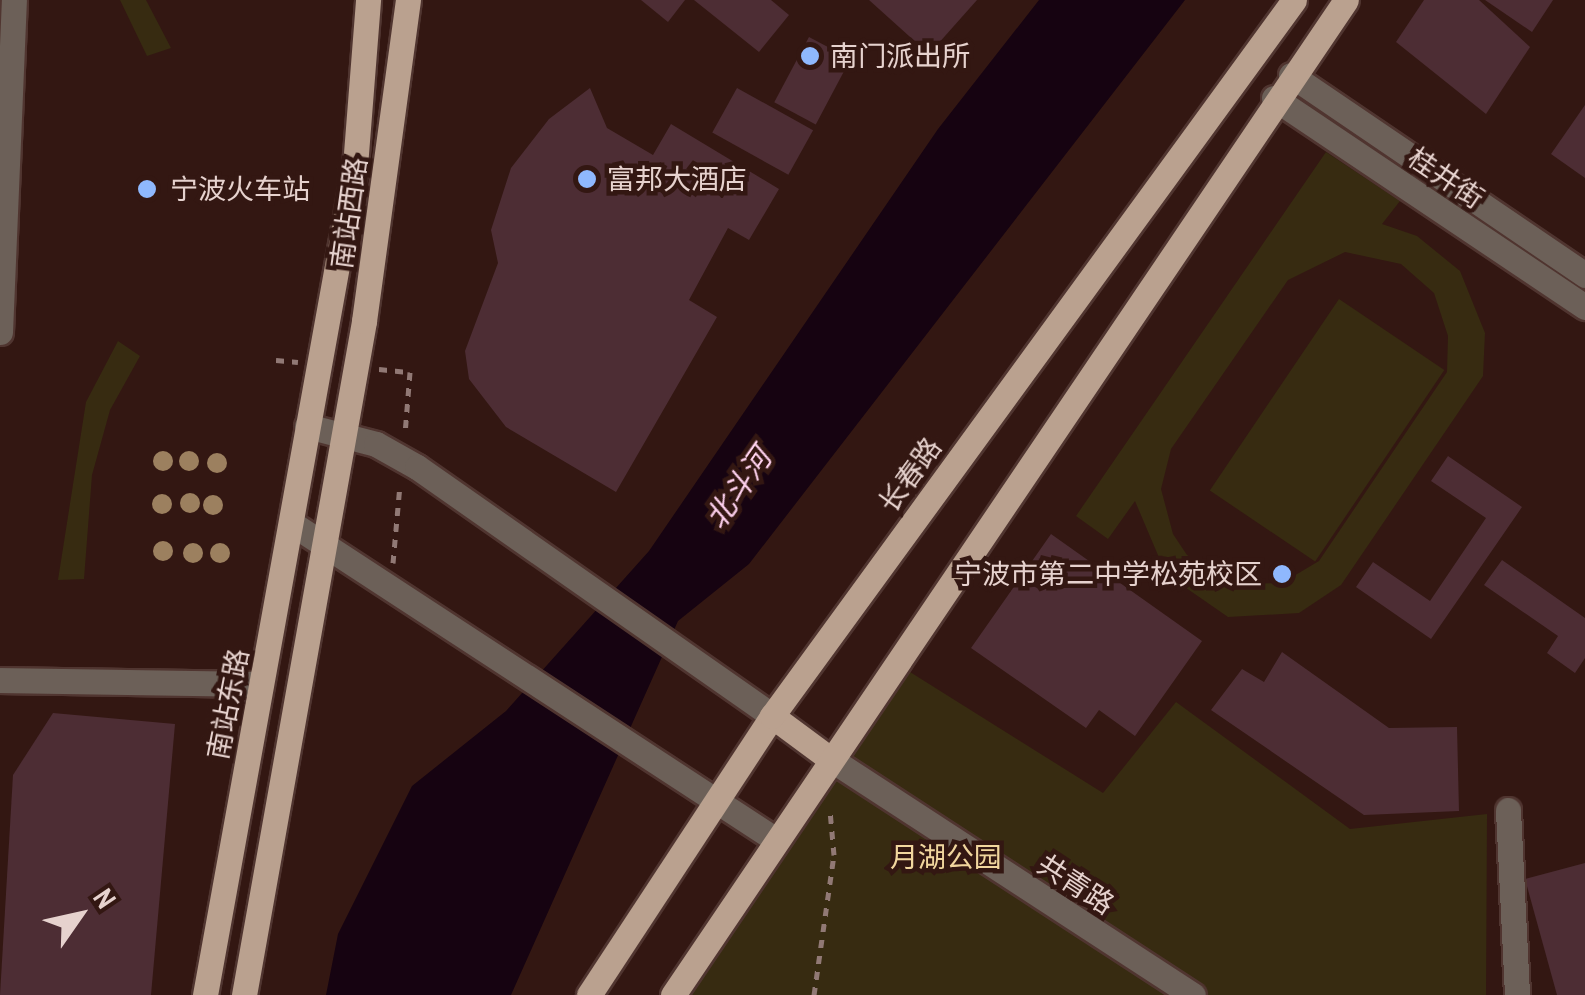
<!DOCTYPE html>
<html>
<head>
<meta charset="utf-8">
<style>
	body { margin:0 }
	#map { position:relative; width:1585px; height:995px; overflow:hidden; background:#331712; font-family:"Archivo Narrow","Noto Sans SC",sans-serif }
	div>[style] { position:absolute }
	.green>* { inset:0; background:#372b11; transform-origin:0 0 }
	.water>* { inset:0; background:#160311 }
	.building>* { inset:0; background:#4d2d34; transform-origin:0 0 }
	.path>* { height:5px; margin-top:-2.5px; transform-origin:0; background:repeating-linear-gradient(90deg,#917975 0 8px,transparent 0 16px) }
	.roads { filter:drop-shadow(2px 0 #503530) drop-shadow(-2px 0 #503530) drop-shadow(0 2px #503530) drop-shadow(0 -2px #503530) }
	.minor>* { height:25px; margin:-12.5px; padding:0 12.5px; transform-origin:12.5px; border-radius:12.5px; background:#6c6058 }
	.major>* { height:25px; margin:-12.5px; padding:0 12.5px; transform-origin:12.5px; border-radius:12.5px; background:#baa18f }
	.bridges { filter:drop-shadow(2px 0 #503530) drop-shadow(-2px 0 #503530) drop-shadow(0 2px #503530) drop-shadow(0 -2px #503530) }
	.minor-bridge>* { height:25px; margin:-12.5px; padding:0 12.5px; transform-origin:12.5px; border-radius:12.5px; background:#6c6058 }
	.trees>* { width:20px; height:20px; margin:-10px; border-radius:50%; background:#9c805f }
	.dots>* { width:28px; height:28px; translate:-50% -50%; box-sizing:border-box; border:5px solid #331712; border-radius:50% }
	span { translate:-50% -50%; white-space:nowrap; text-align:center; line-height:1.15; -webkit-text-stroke:9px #331712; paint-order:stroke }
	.poi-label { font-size:28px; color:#e6d2ce }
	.left { translate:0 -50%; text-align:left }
	.right { translate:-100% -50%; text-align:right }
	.street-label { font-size:28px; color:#e6d2ce }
	.park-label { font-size:28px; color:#f1d69e }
	.water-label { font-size:30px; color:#fed1ee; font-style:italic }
	.north { position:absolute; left:30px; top:865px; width:100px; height:100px; -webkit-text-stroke:8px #331712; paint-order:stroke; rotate:56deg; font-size:28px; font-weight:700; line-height:40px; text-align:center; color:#e6d2ce }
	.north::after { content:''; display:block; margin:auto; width:35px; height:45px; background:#e6d2ce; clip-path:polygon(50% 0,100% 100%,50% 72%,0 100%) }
</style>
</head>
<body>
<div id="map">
	<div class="green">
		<div style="clip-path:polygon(120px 0,146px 0,171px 48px,147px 56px)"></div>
		<div style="clip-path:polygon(evenodd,1326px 152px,1400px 201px,1382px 224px,1417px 236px,1460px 271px,1485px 333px,1483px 376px,1341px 585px,1299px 613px,1228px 617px,1166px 574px,1135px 501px,1108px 539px,1076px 516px,1326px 152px,1345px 252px,1401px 264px,1434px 293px,1448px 336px,1447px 372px,1319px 561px,1282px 583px,1235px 584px,1187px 555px,1173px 534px,1161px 489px,1171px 449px,1288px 280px,1345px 252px)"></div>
		<div style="left:1339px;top:299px;width:127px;height:231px;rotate:34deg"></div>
		<div style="clip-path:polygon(118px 341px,140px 356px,110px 410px,92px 475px,84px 579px,58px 580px,86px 402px)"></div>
		<div style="clip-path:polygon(910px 672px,1103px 793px,1176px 702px,1350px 829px,1487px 814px,1486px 995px,690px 995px)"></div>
	</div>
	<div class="water">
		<div style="clip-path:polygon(1039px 0,1185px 0,749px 564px,678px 621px,511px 995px,326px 995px,338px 934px,412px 786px,506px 711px,649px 551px,938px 129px)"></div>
	</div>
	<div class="building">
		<div style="clip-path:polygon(641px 0,685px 0,668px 22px)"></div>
		<div style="clip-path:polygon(694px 0,771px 0,789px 15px,759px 52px)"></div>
		<div style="clip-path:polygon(869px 0,977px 0,929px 54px)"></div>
		<div style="clip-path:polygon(1424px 0,1479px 0,1530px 47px,1486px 114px,1396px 42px)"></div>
		<div style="clip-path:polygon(1485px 0,1553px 0,1532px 32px)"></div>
		<div style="left:809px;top:37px;width:47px;height:74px;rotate:28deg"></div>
		<div style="clip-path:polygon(590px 88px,607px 128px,653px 155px,671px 124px,779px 189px,749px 240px,728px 228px,689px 300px,717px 317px,616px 492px,506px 427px,469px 379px,465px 351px,498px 263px,491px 230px,511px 168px,549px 119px)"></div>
		<div style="left:737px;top:88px;width:87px;height:51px;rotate:29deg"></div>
		<div style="clip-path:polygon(1585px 105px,1585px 178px,1551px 154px)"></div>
		<div style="clip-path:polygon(1448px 456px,1522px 507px,1431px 639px,1356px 587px,1373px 562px,1430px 601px,1486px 518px,1431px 481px)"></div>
		<div style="clip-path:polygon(1051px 534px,1202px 641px,1135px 736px,1099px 710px,1086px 728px,971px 648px)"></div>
		<div style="clip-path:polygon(1502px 560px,1585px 618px,1585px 658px,1575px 673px,1547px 653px,1558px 636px,1484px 585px)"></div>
		<div style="clip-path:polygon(1282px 652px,1389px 728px,1457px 727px,1459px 811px,1364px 815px,1211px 710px,1242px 669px,1264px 682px)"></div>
		<div style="clip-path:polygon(53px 713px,175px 724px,151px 995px,0 995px,13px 775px)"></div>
		<div style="clip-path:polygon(1585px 863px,1585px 995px,1557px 995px,1525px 879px)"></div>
	</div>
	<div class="path">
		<div style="left:276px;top:360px;width:22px;rotate:5deg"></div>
		<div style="left:379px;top:369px;width:31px;rotate:6deg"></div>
		<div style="left:410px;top:372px;width:62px;rotate:94.6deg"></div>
		<div style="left:393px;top:563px;width:78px;rotate:-84.9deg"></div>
		<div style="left:814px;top:995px;width:141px;rotate:-81.9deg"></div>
		<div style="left:834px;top:855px;width:45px;rotate:-95.1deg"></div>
	</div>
	<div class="roads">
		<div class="minor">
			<div style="left:1291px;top:75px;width:356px;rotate:34.2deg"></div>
			<div style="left:1274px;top:98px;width:375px;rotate:33.9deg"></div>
			<div style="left:307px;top:426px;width:71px;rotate:14.6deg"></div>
			<div style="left:376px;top:444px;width:47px;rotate:29.3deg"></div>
			<div style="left:417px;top:467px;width:434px;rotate:35deg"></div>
			<div style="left:294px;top:525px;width:572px;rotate:33.16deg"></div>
			<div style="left:0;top:680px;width:261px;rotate:0.9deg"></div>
			<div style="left:826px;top:756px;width:438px;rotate:33.1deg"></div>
			<div style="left:1508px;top:810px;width:185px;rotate:87.2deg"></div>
		</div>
		<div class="major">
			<div style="left:772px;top:716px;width:67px;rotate:36.5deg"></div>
			<div style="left:205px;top:995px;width:842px;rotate:-79.74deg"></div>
			<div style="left:355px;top:166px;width:167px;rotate:-85.5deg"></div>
			<div style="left:244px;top:995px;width:685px;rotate:-79.9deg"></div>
			<div style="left:364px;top:321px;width:324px;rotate:-82.2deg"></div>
			<div style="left:589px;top:995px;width:334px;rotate:-56.7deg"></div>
			<div style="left:772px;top:716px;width:886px;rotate:-53.91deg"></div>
			<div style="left:673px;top:995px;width:1201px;rotate:-55.93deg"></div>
		</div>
	</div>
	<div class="bridges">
		<div class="minor-bridge">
			<div style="left:0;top:332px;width:332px;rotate:-87.6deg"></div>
		</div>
	</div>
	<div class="trees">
		<div style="left:163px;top:461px"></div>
		<div style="left:189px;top:461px"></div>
		<div style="left:217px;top:463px"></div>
		<div style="left:190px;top:503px"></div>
		<div style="left:162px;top:504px"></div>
		<div style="left:213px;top:505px"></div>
		<div style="left:163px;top:551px"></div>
		<div style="left:193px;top:553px"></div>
		<div style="left:220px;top:553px"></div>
	</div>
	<div class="dots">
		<div style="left:810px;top:56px;background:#8fb8fd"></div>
		<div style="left:587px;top:179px;background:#8fb8fd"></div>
		<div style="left:147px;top:189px;background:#8fb8fd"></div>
		<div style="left:1282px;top:574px;background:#8fb8fd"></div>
	</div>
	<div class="poi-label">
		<span class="left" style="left:830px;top:56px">南门派出所</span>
		<span class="left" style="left:607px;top:179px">富邦大酒店</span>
		<span class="left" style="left:170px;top:189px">宁波火车站</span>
		<span class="right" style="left:1262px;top:574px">宁波市第二中学松苑校区</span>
	</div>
	<div class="street-label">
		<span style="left:1446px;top:178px;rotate:34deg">桂井街</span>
		<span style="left:349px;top:213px;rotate:-82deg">南站西路</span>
		<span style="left:910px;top:475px;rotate:-54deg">长春路</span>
		<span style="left:228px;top:704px;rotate:-79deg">南站东路</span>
		<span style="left:1076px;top:884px;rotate:33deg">共青路</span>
	</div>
	<div class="park-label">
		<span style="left:946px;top:857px">月湖公园</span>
	</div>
	<div class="water-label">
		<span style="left:738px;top:488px;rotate:-55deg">北斗河</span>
	</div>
	<div class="north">N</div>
</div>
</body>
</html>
